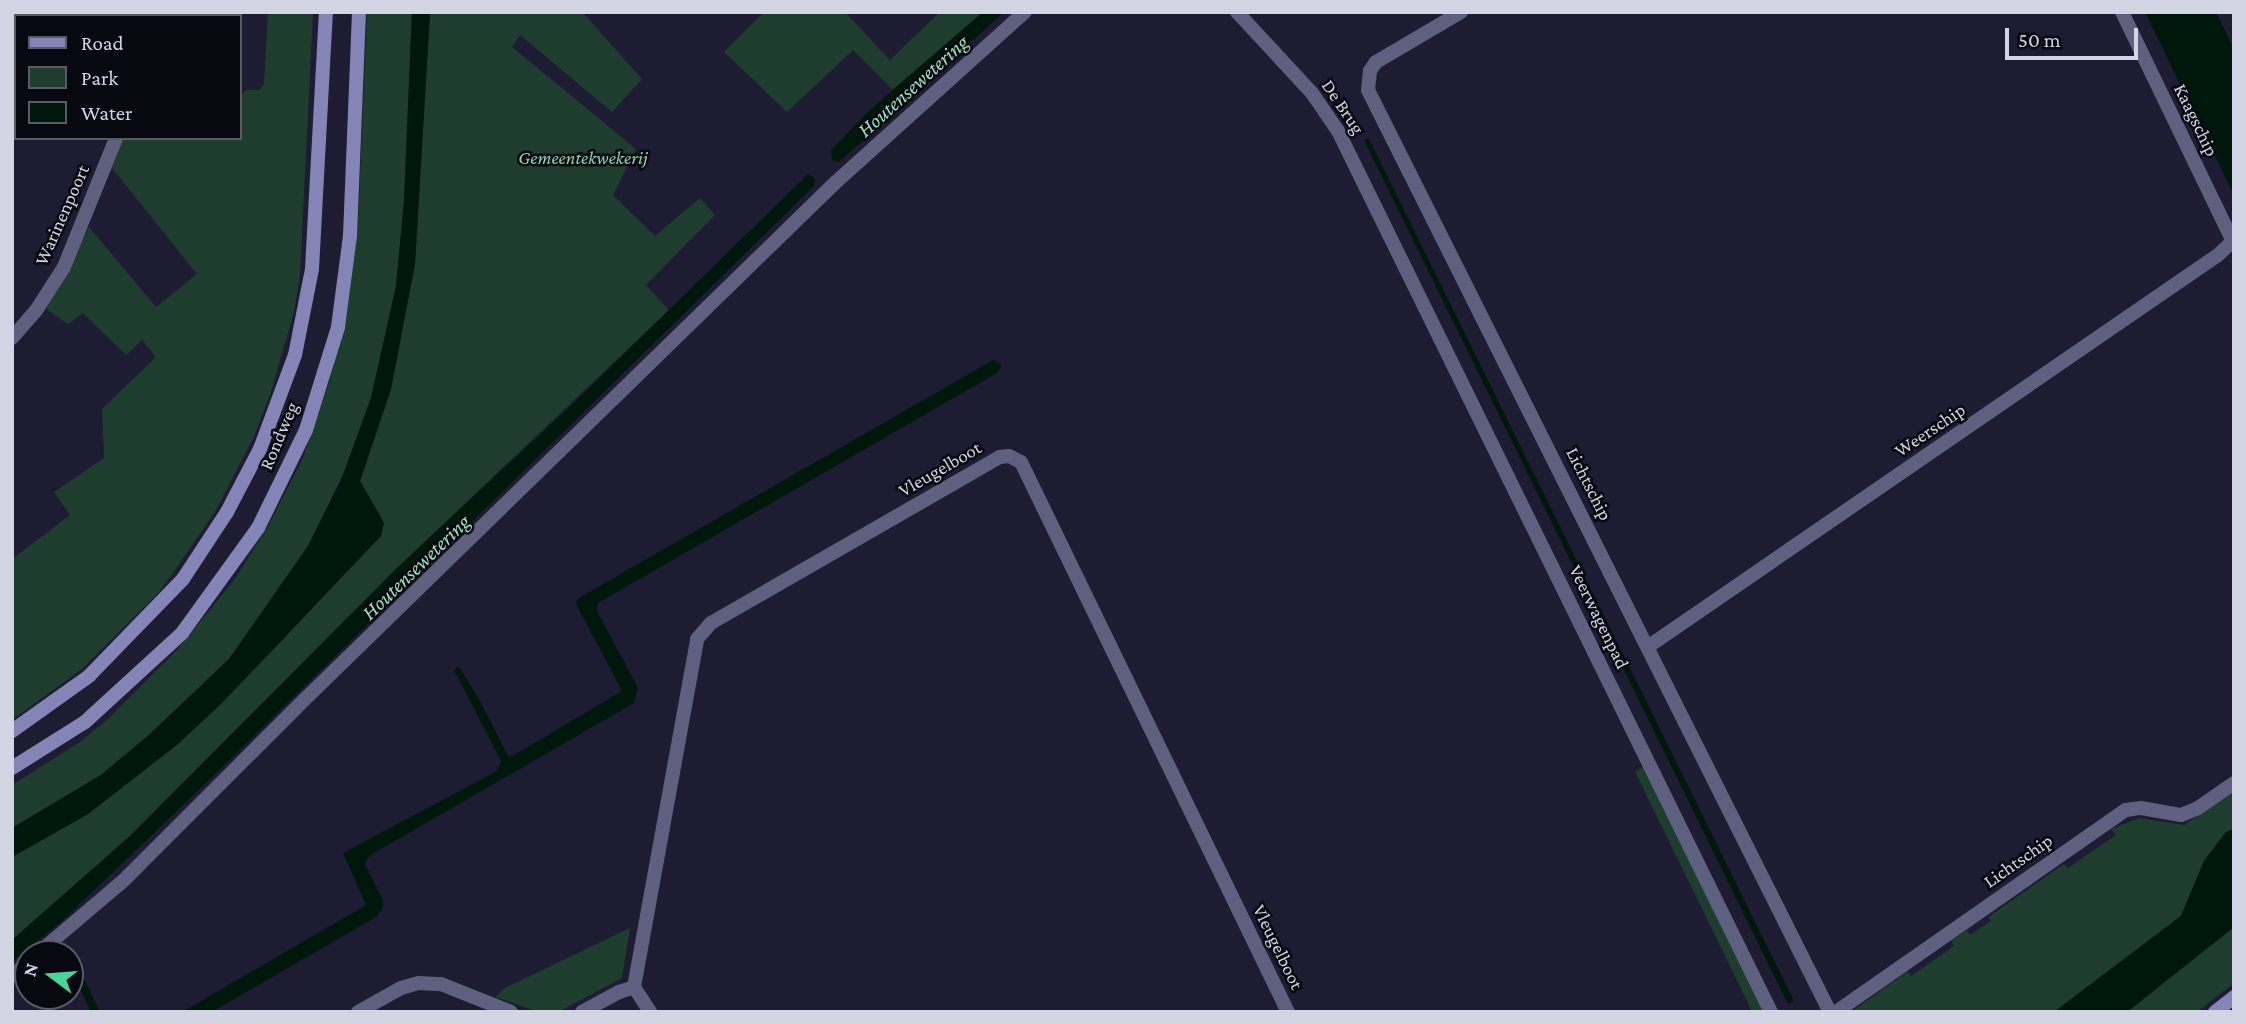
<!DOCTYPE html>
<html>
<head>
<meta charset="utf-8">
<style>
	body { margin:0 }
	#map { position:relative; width:2246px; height:1024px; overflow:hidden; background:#1d1c32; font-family:"Crimson Pro",serif }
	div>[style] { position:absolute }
	.green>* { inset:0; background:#1f3d2e; transform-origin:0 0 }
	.water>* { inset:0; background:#00170c }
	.minor>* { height:14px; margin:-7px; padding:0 7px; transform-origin:7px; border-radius:7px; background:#5f607f }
	.secondary>* { height:14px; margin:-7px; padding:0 7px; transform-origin:7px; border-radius:7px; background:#8485b6 }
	span { translate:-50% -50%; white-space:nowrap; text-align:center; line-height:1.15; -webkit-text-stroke:5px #080811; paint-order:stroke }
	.street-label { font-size:19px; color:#d4d5e4 }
	.park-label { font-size:19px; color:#94d2b2; font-style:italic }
	.water-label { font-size:21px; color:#a2e0c0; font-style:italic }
	.frame { position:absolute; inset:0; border:14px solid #d4d5e4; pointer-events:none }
	.legend { position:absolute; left:14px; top:14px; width:228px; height:126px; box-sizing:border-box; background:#080811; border:2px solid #5a5a65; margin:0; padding:9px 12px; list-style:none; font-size:21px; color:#d4d5e4 }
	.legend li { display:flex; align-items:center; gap:14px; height:35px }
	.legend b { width:35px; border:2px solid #5a5a65 }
	.north { position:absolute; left:14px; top:940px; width:70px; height:70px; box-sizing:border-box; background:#080811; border:2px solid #5a5a65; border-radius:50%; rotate:286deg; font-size:19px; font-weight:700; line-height:28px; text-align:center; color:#d4d5e4 }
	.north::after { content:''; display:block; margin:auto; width:24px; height:32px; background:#4dd39a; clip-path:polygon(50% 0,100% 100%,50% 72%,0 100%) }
	.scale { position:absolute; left:2005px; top:28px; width:133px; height:32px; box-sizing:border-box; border:4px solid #d4d5e4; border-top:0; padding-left:9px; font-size:21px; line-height:24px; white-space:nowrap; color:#d4d5e4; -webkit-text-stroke:5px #080811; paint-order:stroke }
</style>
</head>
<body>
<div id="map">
	<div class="green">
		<div style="clip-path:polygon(268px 12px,313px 12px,300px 274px,294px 312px,270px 395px,254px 436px,215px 512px,160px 591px,83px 668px,12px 720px,12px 559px,70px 515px,54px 492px,104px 458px,102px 409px,156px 357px,142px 340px,126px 355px,83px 313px,68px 324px,46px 309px,89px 227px,156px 307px,197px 274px,112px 168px,122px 138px,240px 138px,240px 96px,246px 90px,260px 90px,264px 84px)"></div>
		<div style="clip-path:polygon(367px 12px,412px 12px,404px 201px,396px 286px,371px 398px,352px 456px,308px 546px,229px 659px,150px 734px,101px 775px,12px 828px,12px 785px,80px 742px,108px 719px,177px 650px,235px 579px,268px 526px,303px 458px,330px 380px,348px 307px,358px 224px)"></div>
		<div style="clip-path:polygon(430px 12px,582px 12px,642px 79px,612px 112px,520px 35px,512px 47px,636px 149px,613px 195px,655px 236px,700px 198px,715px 215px,646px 285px,669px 310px,397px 568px,130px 836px,12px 940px,12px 857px,88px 814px,178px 744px,279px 644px,317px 602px,381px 517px,360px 481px,391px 389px,415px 264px)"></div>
		<div style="clip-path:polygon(764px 12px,845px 12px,890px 60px,940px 12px,983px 12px,893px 90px,853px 50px,787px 112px,724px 52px)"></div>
		<div style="left:1644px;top:767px;width:273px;height:10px;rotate:64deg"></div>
		<div style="clip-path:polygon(2234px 792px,2234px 829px,2226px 832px,2204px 861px,2181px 916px,2054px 1012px,1851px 1012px,1908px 971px,1911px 976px,1954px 946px,1951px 941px,1967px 930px,1970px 935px,1991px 921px,1988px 917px,2064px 864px,2068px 868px,2116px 835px,2111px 829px,2139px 818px,2184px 825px)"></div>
		<div style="clip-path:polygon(2234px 927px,2234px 983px,2197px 1012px,2127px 1012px)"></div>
		<div style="clip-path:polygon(630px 928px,622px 978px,558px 1012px,539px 1012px,495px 997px,505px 988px)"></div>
	</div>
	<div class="water">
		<div style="clip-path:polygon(412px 12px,430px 12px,415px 264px,391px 389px,360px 481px,384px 523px,381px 536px,222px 703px,178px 744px,88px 814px,12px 857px,12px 828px,101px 775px,150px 734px,229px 659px,308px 546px,341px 480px,371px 398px,396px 286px,404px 201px)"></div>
		<div style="clip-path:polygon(983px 12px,1004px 12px,839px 162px,832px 160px,831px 150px,873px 107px)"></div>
		<div style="clip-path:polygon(2145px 12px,2216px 12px,2234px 49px,2234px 195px)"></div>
		<div style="clip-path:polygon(1369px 139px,1794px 1001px,1788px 1004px,1364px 140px)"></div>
		<div style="clip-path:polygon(808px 174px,815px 179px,814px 186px,206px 783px,62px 921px,12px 962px,12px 940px,130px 836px,397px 568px,583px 394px)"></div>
		<div style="clip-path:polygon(993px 360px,1002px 365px,997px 373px,598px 603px,597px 611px,638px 688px,634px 703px,369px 856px,365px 864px,383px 900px,383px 908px,376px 917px,212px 1012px,182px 1012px,366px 905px,343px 853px,497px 771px,501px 761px,454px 670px,456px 668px,459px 667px,478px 697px,508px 756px,514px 755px,622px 691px,576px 604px,577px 599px)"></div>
		<div style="clip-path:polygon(2234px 829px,2234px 927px,2127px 1012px,2054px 1012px,2181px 916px,2204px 861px,2226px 832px)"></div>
		<div style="clip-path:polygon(73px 958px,75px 960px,100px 1012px,91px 1012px,70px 967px,70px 959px)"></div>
	</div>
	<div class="minor">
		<div style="left:44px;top:12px;width:9px;rotate:27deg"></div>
		<div style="left:1237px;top:12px;width:110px;rotate:47.2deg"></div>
		<div style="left:1312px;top:93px;width:46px;rotate:55.6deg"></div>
		<div style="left:1338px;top:131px;width:982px;rotate:63.83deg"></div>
		<div style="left:1461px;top:12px;width:99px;rotate:149.5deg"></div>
		<div style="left:1376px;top:62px;width:11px;rotate:124deg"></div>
		<div style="left:1370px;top:71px;width:19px;rotate:96deg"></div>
		<div style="left:1368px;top:90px;width:1031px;rotate:63.39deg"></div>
		<div style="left:2122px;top:12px;width:258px;rotate:64.2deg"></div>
		<div style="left:153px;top:16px;width:4px;rotate:-76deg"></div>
		<div style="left:12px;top:338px;width:38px;rotate:-49deg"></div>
		<div style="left:37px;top:309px;width:50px;rotate:-57.3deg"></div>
		<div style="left:64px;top:267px;width:139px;rotate:-68deg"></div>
		<div style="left:1649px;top:646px;width:690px;rotate:-34.5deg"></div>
		<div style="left:2218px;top:255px;width:18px;rotate:-43deg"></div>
		<div style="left:37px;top:954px;width:111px;rotate:-40.3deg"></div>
		<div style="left:122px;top:882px;width:257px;rotate:-45deg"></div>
		<div style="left:304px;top:700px;width:743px;rotate:-44.24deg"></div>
		<div style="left:836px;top:182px;width:254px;rotate:-42deg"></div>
		<div style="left:12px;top:976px;width:21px;rotate:-41deg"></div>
		<div style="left:634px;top:987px;width:354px;rotate:-79.7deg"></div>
		<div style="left:697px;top:639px;width:21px;rotate:-49deg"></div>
		<div style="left:711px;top:623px;width:333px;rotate:-29.9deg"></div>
		<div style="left:1000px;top:457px;width:9px;rotate:-6deg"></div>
		<div style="left:1009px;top:456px;width:13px;rotate:27deg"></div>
		<div style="left:1021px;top:462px;width:611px;rotate:64.11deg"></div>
		<div style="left:358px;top:1012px;width:49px;rotate:-29.2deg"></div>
		<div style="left:401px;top:988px;width:19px;rotate:-16deg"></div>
		<div style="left:419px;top:983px;width:22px;rotate:3deg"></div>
		<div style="left:441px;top:984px;width:75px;rotate:21.8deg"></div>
		<div style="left:582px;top:1012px;width:42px;rotate:-28.4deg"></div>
		<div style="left:619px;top:992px;width:16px;rotate:-18deg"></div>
		<div style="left:634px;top:987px;width:30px;rotate:57deg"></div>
		<div style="left:1836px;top:1012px;width:353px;rotate:-34.9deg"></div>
		<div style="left:2126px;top:810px;width:15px;rotate:-8deg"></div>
		<div style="left:2141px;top:808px;width:41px;rotate:9.9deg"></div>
		<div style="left:2181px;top:815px;width:18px;rotate:-22deg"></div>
		<div style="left:2198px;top:808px;width:44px;rotate:-34.8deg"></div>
	</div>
	<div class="secondary">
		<div style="left:12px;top:731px;width:95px;rotate:-35.5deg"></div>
		<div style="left:89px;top:676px;width:135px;rotate:-45.9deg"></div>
		<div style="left:183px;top:579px;width:80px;rotate:-56.7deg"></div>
		<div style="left:227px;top:512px;width:71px;rotate:-62.4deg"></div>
		<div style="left:260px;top:449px;width:100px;rotate:-69.6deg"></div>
		<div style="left:295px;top:355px;width:88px;rotate:-78.8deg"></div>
		<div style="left:312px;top:269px;width:257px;rotate:-86.9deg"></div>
		<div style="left:12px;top:768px;width:86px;rotate:-32.2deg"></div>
		<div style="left:85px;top:722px;width:132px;rotate:-42.5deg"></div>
		<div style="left:182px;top:633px;width:130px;rotate:-54.1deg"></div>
		<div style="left:258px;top:528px;width:109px;rotate:-63.9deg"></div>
		<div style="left:306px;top:430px;width:108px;rotate:-72.7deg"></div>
		<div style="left:338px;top:327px;width:92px;rotate:-82.5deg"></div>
		<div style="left:350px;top:236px;width:224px;rotate:-87.7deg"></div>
		<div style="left:2215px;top:1012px;width:24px;rotate:-38deg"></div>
	</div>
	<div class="street-label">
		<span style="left:1343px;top:107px;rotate:56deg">De Brug</span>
		<span style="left:2196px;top:120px;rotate:64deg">Kaagschip</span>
		<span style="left:62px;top:215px;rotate:-66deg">Warinenpoort</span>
		<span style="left:1930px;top:430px;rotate:-34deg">Weerschip</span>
		<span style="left:279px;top:436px;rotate:-67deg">Rondweg</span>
		<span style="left:940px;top:469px;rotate:-30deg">Vleugelboot</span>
		<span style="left:1589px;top:484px;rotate:63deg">Lichtschip</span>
		<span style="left:1599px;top:617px;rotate:64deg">Veerwagenpad</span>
		<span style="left:2018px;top:861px;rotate:-35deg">Lichtschip</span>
		<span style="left:1278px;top:947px;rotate:64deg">Vleugelboot</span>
	</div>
	<div class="park-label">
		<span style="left:583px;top:158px">Gemeentekwekerij</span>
	</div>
	<div class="water-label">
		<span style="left:913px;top:86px;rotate:-42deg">Houtensewetering</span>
		<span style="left:416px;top:567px;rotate:-44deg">Houtensewetering</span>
	</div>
	<div class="frame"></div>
	<ul class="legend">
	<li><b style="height:9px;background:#8485b6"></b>Road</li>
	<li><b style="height:19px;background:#1f3d2e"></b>Park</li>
	<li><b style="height:19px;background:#00170c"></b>Water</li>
	</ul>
	<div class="north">N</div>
	<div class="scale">50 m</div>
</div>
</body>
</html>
